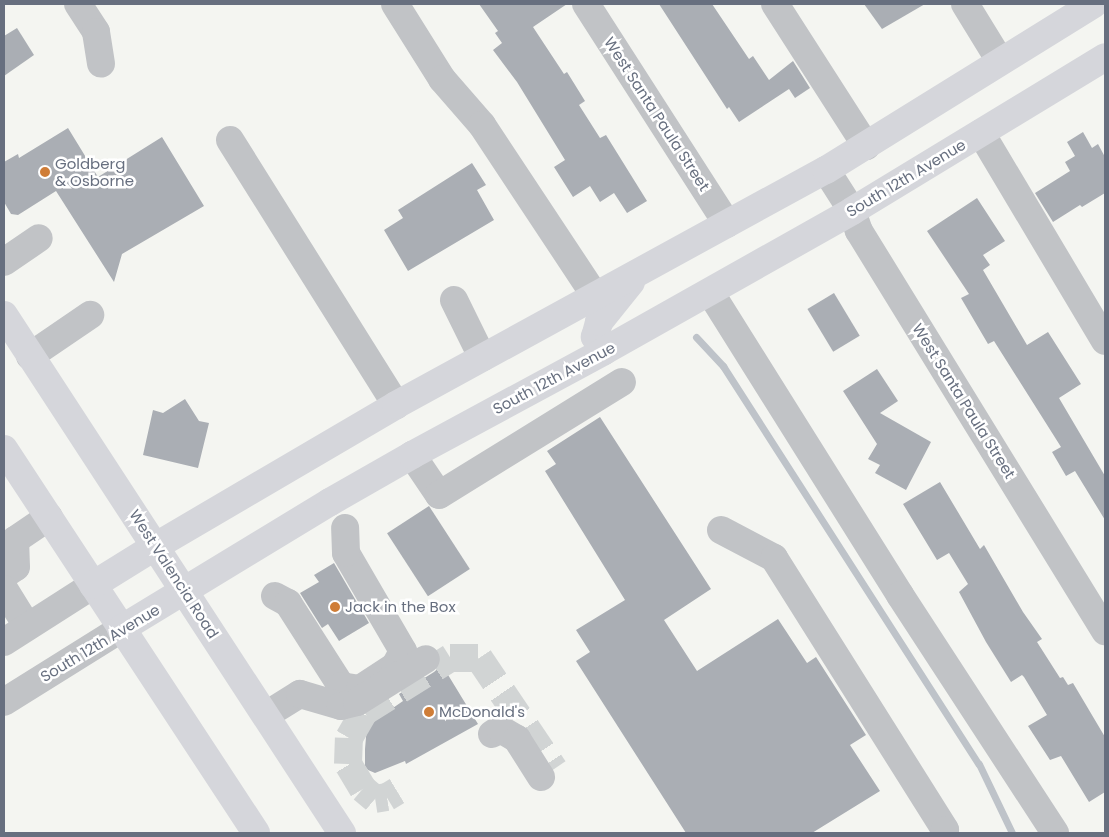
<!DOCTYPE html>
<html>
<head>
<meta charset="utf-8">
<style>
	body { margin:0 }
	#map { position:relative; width:1109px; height:837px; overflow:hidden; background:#f4f5f1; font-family:Poppins,sans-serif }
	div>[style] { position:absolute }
	.stream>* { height:7px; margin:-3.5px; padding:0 3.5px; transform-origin:3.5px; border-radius:3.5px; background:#bec3c9 }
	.building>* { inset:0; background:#aaaeb4; transform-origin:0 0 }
	.minor-tunnel>* { height:28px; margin-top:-14px; transform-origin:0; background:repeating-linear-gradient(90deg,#d1d4d4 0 28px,transparent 0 42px) }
	.minor>* { height:28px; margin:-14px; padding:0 14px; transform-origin:14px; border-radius:14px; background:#c1c3c6 }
	.major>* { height:28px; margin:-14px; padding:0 14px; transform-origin:14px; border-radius:14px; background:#d5d6db }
	.dots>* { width:14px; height:14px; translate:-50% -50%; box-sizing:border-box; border:2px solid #fff; border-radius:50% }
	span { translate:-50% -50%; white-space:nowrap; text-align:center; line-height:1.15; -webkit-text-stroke:5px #fff; paint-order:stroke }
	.street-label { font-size:15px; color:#676f7f }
	.poi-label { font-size:15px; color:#676f7f }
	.left { translate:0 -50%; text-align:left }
	.frame { position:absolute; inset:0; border:5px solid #676f7f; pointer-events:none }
</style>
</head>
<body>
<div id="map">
	<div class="stream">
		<div style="left:696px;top:337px;width:40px;rotate:47deg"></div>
		<div style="left:723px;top:366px;width:473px;rotate:57.3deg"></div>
		<div style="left:979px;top:764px;width:76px;rotate:64.4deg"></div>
	</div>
	<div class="building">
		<div style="clip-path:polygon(479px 4px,567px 4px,533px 27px,564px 74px,567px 72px,585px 101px,579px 105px,600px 138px,606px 135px,647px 201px,627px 213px,614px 193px,600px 202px,590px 186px,573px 197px,554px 167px,565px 160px,517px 82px,493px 50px,502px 43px,495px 33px,498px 31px)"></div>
		<div style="clip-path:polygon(659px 4px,712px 4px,749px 59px,753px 56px,769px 80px,793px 61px,810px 88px,795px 98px,789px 89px,739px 122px,729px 107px,727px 109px)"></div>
		<div style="clip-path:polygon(864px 4px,925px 4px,882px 29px)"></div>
		<div style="clip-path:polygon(17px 28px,34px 55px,4px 76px,4px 36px)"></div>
		<div style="clip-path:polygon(68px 128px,98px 177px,162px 137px,204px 206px,122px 254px,114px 282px,56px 191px,18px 215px,11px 214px,4px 202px,4px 162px,18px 154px,19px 158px)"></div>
		<div style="clip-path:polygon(1083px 132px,1092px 148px,1098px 144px,1105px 157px,1105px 193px,1082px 207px,1080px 205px,1053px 222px,1035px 193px,1070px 171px,1065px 162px,1075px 156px,1067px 142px)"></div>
		<div style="clip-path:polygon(472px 163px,486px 185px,477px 190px,494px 220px,408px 271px,384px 230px,403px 218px,398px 210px)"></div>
		<div style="clip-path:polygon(977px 198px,1005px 241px,983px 255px,990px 265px,983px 270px,1027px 345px,1048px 332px,1081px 384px,1059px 398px,1105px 476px,1105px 520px,1075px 471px,1066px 476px,1052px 452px,1061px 447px,994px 341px,988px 344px,961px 298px,969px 294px,927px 231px)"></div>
		<div style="left:834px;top:293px;width:50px;height:31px;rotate:59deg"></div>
		<div style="clip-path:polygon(877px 369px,898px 401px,880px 413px,931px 442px,906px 490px,875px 473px,880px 465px,868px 459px,877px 444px,843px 391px)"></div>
		<div style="clip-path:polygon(185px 399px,199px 421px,209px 423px,198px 468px,143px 455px,153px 410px,163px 413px)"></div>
		<div style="clip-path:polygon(600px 417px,711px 589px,664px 620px,697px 671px,778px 619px,807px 663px,816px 657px,866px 735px,850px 745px,880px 791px,812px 833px,686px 833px,576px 661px,590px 652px,576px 630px,625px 600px,545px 471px,556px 464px,547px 451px)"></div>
		<div style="clip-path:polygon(940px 482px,980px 549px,984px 545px,1023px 612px,1042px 639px,1037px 642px,1060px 678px,1063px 677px,1068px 685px,1073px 683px,1105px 737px,1105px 792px,1089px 802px,1061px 756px,1050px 760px,1028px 726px,1047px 715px,1024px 677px,1022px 675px,1011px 682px,986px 642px,959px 592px,968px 584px,949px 553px,937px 560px,903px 504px)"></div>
		<div style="left:429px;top:506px;width:75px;height:50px;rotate:57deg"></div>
		<div style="clip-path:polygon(334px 563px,369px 623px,339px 641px,328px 624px,322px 628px,300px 593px,319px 582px,314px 575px)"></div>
		<div style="clip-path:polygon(442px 665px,478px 724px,406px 764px,405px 761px,375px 773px,368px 770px,365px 766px,365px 749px,367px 726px,403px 701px,399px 694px,434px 672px)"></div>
	</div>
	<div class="minor-tunnel">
		<div style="left:397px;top:791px;width:12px;rotate:149deg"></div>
		<div style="left:387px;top:797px;width:12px;rotate:171deg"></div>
		<div style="left:375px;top:799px;width:16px;rotate:-140deg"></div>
		<div style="left:363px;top:789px;width:29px;rotate:-121deg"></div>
		<div style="left:348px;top:764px;width:26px;rotate:-88deg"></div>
		<div style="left:349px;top:738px;width:30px;rotate:-60deg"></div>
		<div style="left:364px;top:712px;width:102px;rotate:-32.1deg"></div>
		<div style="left:450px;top:658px;width:29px"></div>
		<div style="left:479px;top:658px;width:134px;rotate:56deg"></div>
	</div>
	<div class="minor">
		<div style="left:78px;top:4px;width:33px;rotate:57deg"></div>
		<div style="left:96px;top:32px;width:32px;rotate:81deg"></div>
		<div style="left:395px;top:4px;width:89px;rotate:57.9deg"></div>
		<div style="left:442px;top:79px;width:61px;rotate:49deg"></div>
		<div style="left:482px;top:125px;width:205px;rotate:56.5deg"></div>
		<div style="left:586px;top:4px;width:261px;rotate:57.3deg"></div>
		<div style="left:775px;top:4px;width:169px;rotate:57.3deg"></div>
		<div style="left:965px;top:4px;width:67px;rotate:58.4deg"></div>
		<div style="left:981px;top:133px;width:242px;rotate:59.2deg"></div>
		<div style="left:230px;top:140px;width:313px;rotate:57.9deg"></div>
		<div style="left:826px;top:170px;width:49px;rotate:57.6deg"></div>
		<div style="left:852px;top:211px;width:21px;rotate:71deg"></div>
		<div style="left:859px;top:231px;width:470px;rotate:58.4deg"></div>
		<div style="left:4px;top:262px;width:42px;rotate:-34.4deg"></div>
		<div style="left:710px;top:292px;width:358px;rotate:57.9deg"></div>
		<div style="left:900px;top:595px;width:284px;rotate:56.9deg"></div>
		<div style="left:454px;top:300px;width:64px;rotate:63.8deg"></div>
		<div style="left:30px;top:356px;width:73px;rotate:-34.3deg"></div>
		<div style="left:412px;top:455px;width:48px;rotate:56deg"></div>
		<div style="left:439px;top:495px;width:215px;rotate:-31.7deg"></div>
		<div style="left:721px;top:530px;width:60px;rotate:27.8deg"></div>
		<div style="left:774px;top:558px;width:321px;rotate:57.8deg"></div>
		<div style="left:945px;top:830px;width:3px;rotate:108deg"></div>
		<div style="left:4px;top:575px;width:14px;rotate:-34deg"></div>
		<div style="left:16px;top:567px;width:27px;rotate:-92deg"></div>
		<div style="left:15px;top:540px;width:41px;rotate:-34.1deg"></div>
		<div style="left:4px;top:589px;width:44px;rotate:58.1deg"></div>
		<div style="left:275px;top:596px;width:15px;rotate:28deg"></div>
		<div style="left:288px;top:603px;width:98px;rotate:57.4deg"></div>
		<div style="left:341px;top:686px;width:19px;rotate:9deg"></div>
		<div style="left:360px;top:689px;width:42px;rotate:-33.3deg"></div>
		<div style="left:395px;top:666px;width:17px;rotate:-62deg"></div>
		<div style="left:403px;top:651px;width:113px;rotate:-120.2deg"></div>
		<div style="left:346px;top:553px;width:25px;rotate:-92deg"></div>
		<div style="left:4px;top:642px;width:106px;rotate:-32.6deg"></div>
		<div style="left:4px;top:702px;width:138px;rotate:-32deg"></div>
		<div style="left:266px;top:715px;width:40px;rotate:-32deg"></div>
		<div style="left:300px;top:694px;width:43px;rotate:16.3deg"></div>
		<div style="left:341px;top:706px;width:16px;rotate:-14deg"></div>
		<div style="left:357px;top:702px;width:81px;rotate:-31.9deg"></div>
		<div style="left:492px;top:734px;width:9px;rotate:-32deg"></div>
		<div style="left:500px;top:729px;width:20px;rotate:30deg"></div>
		<div style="left:517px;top:739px;width:45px;rotate:57.7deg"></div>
	</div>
	<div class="major">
		<div style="left:4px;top:315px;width:619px;rotate:56.88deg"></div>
		<div style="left:604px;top:351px;width:17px;rotate:-123deg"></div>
		<div style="left:595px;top:337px;width:16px;rotate:-75deg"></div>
		<div style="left:599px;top:322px;width:51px;rotate:-51.3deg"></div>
		<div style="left:4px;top:449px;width:459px;rotate:56.7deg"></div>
		<div style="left:93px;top:585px;width:74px;rotate:-31.8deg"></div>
		<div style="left:156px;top:546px;width:278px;rotate:-30.4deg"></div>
		<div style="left:396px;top:405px;width:490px;rotate:-28.7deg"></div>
		<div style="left:826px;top:170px;width:315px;rotate:-31.8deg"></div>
		<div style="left:121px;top:629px;width:245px;rotate:-31.3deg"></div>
		<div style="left:330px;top:502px;width:95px;rotate:-29.8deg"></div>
		<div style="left:412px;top:455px;width:218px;rotate:-28.4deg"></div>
		<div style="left:604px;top:351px;width:285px;rotate:-29.4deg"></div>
		<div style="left:852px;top:211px;width:296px;rotate:-31.3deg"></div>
	</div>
	<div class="dots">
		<div style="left:45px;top:172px;background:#cf7d37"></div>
		<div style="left:335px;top:607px;background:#cf7d37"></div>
		<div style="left:429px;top:712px;background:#cf7d37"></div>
	</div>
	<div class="street-label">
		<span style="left:657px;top:114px;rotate:57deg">West Santa Paula Street</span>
		<span style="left:906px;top:178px;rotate:-31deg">South 12th Avenue</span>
		<span style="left:554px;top:378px;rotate:-28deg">South 12th Avenue</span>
		<span style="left:964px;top:401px;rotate:58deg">West Santa Paula Street</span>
		<span style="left:174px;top:574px;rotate:57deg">West Valencia Road</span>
		<span style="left:100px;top:643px;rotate:-31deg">South 12th Avenue</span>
	</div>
	<div class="poi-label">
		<span class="left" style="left:55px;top:172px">Goldberg<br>&amp; Osborne</span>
		<span class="left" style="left:345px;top:607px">Jack in the Box</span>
		<span class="left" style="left:439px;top:712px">McDonald's</span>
	</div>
	<div class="frame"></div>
</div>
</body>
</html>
